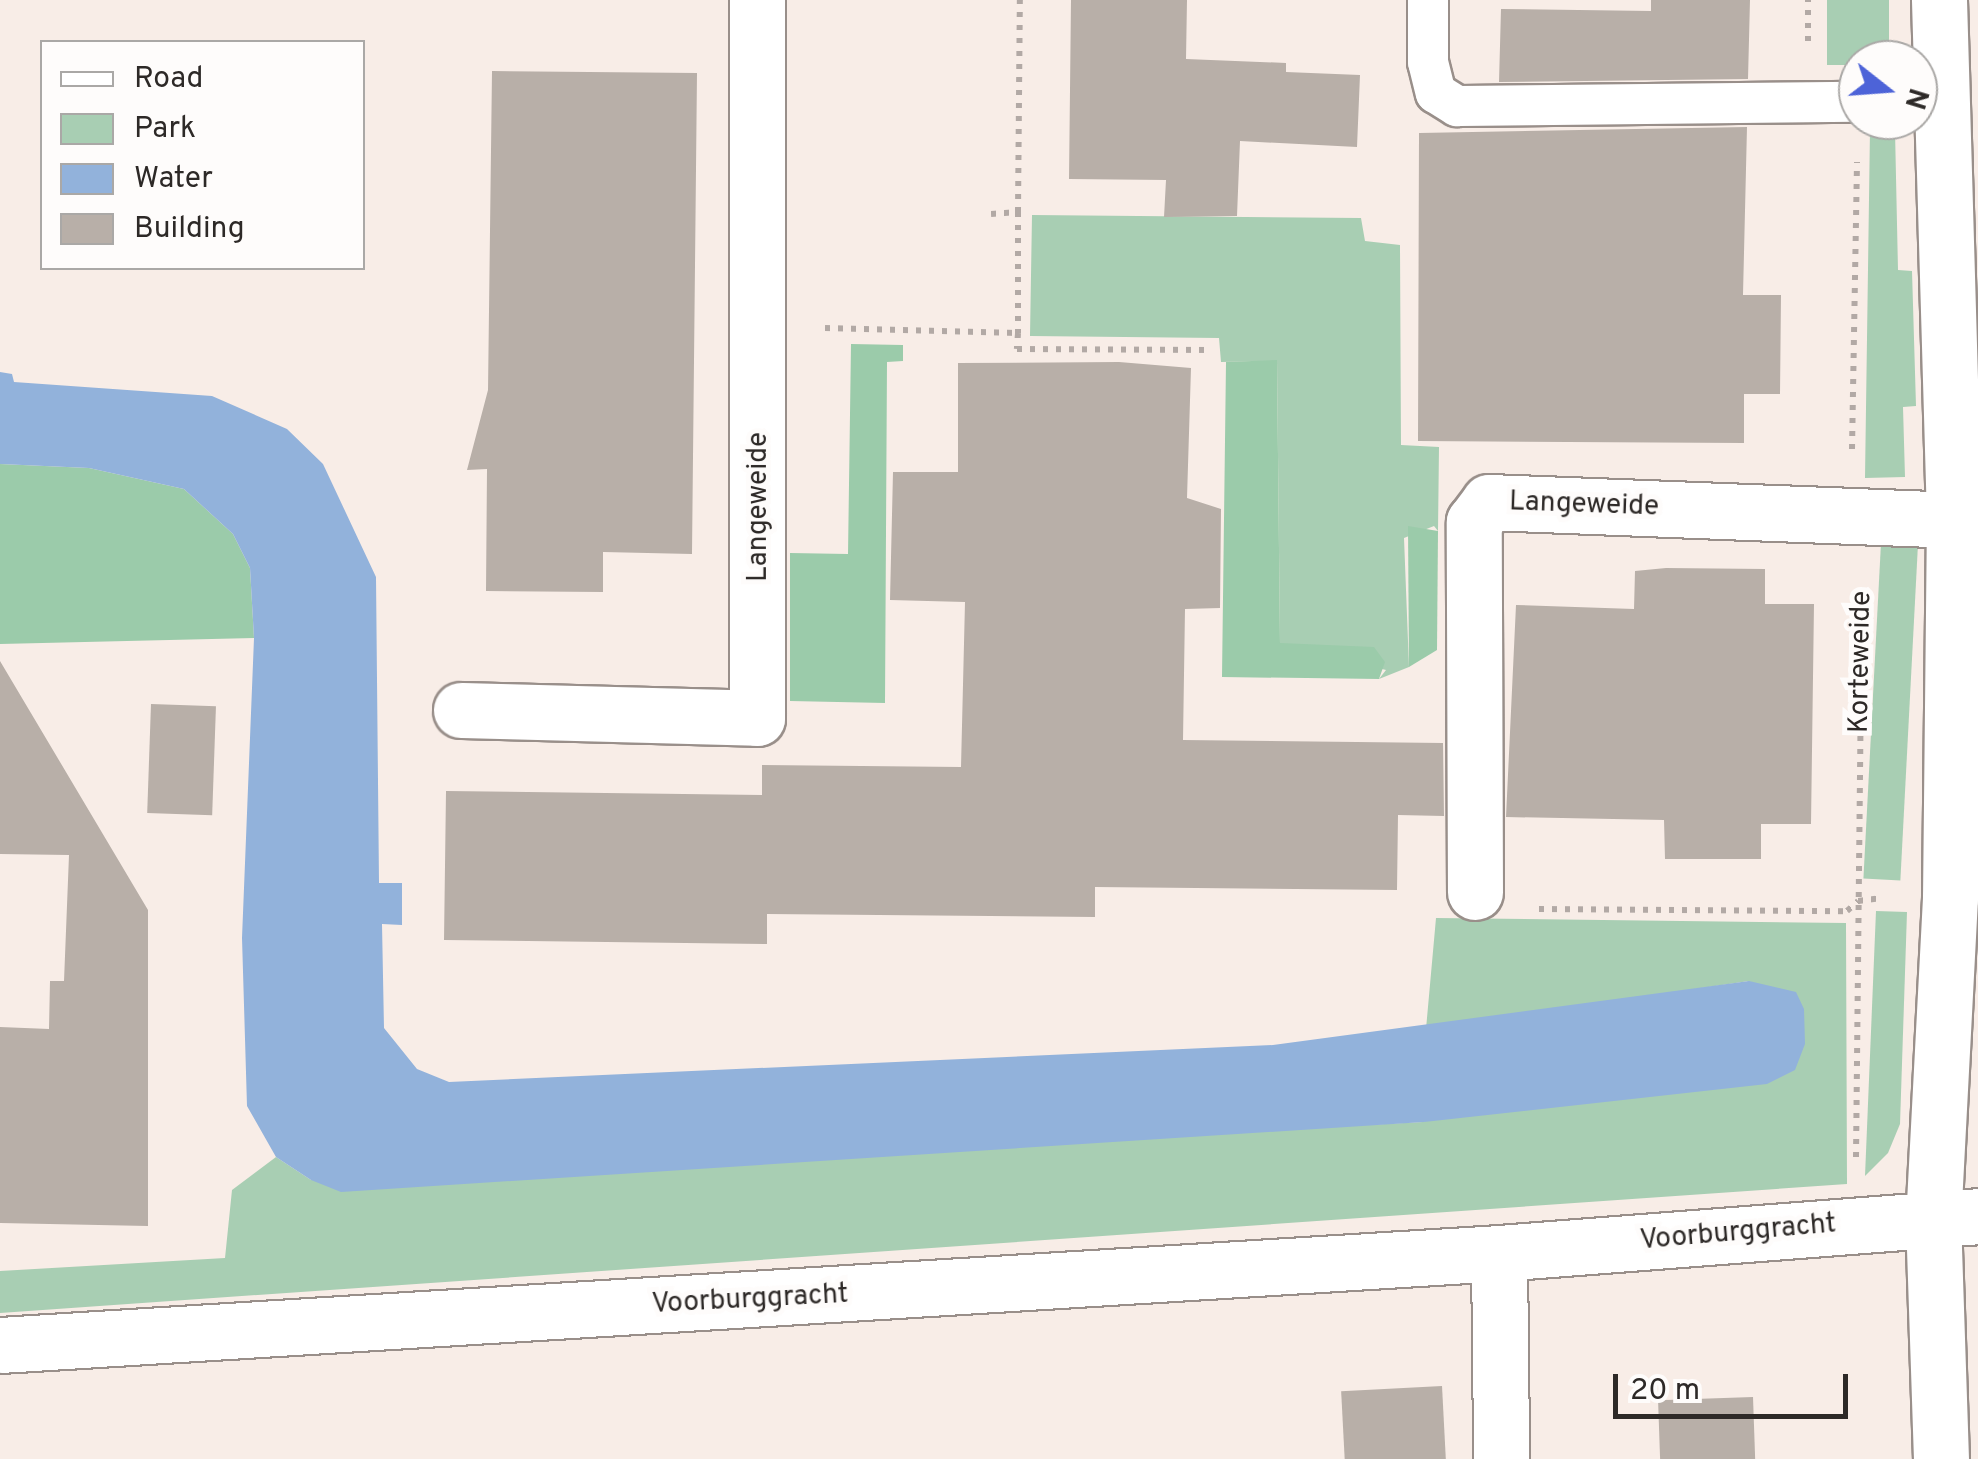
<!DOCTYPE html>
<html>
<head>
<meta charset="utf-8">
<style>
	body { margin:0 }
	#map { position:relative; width:1978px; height:1459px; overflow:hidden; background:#f8ede7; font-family:Overpass,sans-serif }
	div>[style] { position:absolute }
	.green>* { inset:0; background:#a8ceb3; transform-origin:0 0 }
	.forest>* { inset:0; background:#9bcbaa }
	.water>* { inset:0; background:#92b2db }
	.building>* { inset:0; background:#b8afa8; transform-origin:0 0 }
	.path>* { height:6px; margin-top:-3px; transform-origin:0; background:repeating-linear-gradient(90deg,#b2a9a5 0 5px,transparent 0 13px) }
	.roads { filter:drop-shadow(2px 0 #998f8a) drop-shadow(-2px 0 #998f8a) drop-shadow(0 2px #998f8a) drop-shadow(0 -2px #998f8a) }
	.service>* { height:40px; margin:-20px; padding:0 20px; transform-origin:20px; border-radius:20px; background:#fff }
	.minor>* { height:55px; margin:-27.5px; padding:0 27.5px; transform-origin:27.5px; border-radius:27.5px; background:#fff }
	.tertiary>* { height:55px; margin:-27.5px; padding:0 27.5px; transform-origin:27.5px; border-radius:27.5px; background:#fff }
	span { translate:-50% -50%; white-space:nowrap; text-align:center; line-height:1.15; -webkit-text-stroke:10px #fefcfb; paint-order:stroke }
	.street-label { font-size:28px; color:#2d2927 }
	.legend { position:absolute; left:40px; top:40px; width:325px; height:230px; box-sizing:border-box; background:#fefcfb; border:2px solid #aaa8a6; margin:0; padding:12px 18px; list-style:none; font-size:30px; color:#2d2927 }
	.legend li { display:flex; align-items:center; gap:20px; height:50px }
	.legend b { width:50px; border:2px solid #aaa8a6 }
	.north { position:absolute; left:1838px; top:40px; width:100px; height:100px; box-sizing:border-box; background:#fefcfb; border:2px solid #aaa8a6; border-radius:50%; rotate:107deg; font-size:28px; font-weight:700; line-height:40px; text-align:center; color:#2d2927 }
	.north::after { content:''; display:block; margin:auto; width:35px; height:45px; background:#4d63d8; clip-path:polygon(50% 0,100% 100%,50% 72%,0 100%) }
	.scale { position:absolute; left:1613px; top:1374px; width:235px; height:45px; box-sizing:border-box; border:5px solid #2d2927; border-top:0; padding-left:12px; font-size:30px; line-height:35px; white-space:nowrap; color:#2d2927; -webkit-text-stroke:8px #fefcfb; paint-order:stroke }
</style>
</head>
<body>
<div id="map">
	<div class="green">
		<div style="left:1827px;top:0;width:62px;height:65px"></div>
		<div style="clip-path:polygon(1870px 129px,1895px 130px,1898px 270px,1912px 271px,1916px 406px,1903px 407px,1905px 477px,1865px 478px)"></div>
		<div style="clip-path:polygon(1032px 215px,1361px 218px,1365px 241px,1400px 245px,1401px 445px,1439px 447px,1438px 531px,1434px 526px,1404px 538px,1409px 667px,1379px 679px,1386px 670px,1280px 644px,1277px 361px,1221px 362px,1219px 338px,1030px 336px)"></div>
		<div style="left:1881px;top:543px;width:37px;height:336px;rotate:3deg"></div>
		<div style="clip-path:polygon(1876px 911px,1907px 912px,1900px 1124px,1888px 1153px,1865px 1176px)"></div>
		<div style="clip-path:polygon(1436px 918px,1846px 923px,1847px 1184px,0 1313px,0 1271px,225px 1258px,232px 1190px,276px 1157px,311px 1180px,1423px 1122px,1749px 981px,1426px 1029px)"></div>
	</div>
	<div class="forest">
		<div style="clip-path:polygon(851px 344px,903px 345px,903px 361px,887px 362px,885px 703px,790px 701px,790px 553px,848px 554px)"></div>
		<div style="clip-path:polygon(1277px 360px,1280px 643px,1374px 647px,1385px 662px,1379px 679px,1222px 677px,1226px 362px)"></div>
		<div style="clip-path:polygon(0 464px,89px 468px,184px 489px,233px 534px,250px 568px,254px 638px,0 644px)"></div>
		<div style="clip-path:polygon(1408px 526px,1438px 531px,1437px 650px,1409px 667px)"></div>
	</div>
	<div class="water">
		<div style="clip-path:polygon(0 372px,12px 374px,14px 382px,212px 396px,287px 429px,323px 464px,376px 577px,379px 883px,402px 883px,402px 925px,382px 924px,384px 1028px,417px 1069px,449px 1082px,1273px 1045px,1749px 981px,1796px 992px,1804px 1009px,1805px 1044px,1795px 1070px,1767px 1084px,1424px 1122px,341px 1192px,311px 1180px,276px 1157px,247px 1106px,242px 938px,254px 638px,250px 568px,233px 534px,184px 489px,89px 468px,0 464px)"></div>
	</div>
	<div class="building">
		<div style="clip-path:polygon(1071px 0,1187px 0,1186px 59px,1286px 63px,1286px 72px,1360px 75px,1357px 147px,1240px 141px,1237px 216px,1164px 217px,1166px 180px,1069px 179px)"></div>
		<div style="clip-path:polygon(1651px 0,1750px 0,1748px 79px,1499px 82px,1501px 9px,1651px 11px)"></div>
		<div style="clip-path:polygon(492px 71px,697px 73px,692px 554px,603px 552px,603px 592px,486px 591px,487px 469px,467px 470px,488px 390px)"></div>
		<div style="clip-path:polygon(1747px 127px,1743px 295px,1781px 295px,1780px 394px,1744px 394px,1744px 443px,1418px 441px,1419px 133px)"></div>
		<div style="clip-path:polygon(1119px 362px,1191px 368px,1187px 498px,1221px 509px,1220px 608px,1185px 609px,1183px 740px,1443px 743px,1444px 816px,1398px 815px,1397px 890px,1095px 887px,1095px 917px,767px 914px,767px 944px,444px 940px,446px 791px,762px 795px,762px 765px,961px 767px,965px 602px,890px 600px,893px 472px,958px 472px,958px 363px)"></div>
		<div style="clip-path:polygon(1666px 568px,1765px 569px,1765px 604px,1814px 604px,1811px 824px,1761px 824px,1761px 859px,1665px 859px,1664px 820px,1506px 817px,1516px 605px,1634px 609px,1635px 571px)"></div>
		<div style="clip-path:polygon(0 661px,148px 910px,148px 1226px,0 1223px,0 1027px,49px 1029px,50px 981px,64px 981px,69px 855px,0 854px)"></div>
		<div style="left:151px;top:704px;width:65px;height:109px;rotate:2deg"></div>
		<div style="left:1442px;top:1386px;width:73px;height:101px;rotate:87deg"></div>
		<div style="left:1753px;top:1397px;width:62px;height:95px;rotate:88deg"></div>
	</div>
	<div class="path">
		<div style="left:1808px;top:41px;width:41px;rotate:-90deg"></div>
		<div style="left:1018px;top:212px;width:212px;rotate:-89.5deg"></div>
		<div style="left:991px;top:214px;width:27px;rotate:-4deg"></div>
		<div style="left:1018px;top:212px;width:121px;rotate:90deg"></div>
		<div style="left:825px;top:328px;width:193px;rotate:1.5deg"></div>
		<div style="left:1018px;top:333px;width:16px;rotate:94deg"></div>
		<div style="left:1017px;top:349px;width:195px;rotate:0.3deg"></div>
		<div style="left:1852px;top:449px;width:287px;rotate:-89deg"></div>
		<div style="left:1539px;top:909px;width:308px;rotate:0.4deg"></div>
		<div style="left:1847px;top:911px;width:15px;rotate:-42deg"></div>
		<div style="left:1858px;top:901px;width:24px;rotate:-7deg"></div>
		<div style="left:1856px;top:1157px;width:572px;rotate:-89.4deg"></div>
	</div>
	<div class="roads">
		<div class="service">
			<div style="left:1428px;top:0;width:62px;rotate:90deg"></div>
			<div style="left:1428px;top:62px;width:32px;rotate:76deg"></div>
			<div style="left:1436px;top:93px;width:25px;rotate:32deg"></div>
			<div style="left:1457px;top:106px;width:401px;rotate:-0.6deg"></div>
		</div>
		<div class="minor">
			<div style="left:1939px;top:0;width:517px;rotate:88.34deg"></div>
			<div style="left:1954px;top:517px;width:381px;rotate:90.6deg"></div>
			<div style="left:1950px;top:898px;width:320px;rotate:93deg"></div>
			<div style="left:1933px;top:1218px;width:241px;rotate:88.1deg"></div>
			<div style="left:461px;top:710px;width:296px;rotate:1.5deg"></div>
			<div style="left:757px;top:718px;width:718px;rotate:-90deg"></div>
			<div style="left:1475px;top:892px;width:370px;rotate:-90.2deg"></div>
			<div style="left:1474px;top:522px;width:25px;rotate:-53deg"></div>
			<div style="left:1489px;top:502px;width:489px;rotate:2.2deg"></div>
			<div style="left:1499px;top:1253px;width:206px;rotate:89.4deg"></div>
		</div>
		<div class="tertiary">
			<div style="left:0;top:1345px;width:1502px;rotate:-3.51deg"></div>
			<div style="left:1499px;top:1253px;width:480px;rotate:-4.4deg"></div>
		</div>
	</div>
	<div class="street-label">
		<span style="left:1584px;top:505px;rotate:2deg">Langeweide</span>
		<span style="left:759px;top:507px;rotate:-90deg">Langeweide</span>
		<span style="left:1861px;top:662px;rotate:-89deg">Korteweide</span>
		<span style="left:1738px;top:1233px;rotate:-5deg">Voorburggracht</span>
		<span style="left:750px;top:1300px;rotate:-3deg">Voorburggracht</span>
	</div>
	<ul class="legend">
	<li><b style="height:12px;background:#fff"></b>Road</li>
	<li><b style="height:28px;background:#a8ceb3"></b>Park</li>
	<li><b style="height:28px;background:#92b2db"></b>Water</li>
	<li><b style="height:28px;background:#b8afa8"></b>Building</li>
	</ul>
	<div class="north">N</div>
	<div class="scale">20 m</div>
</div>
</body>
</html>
